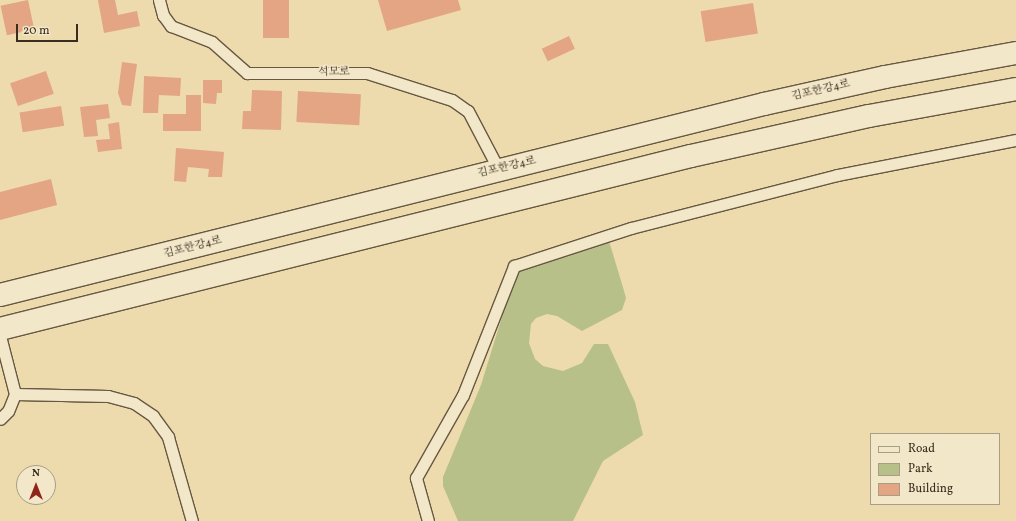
<!DOCTYPE html>
<html>
<head>
<meta charset="utf-8">
<style>
	body { margin:0 }
	#map { position:relative; width:1016px; height:521px; overflow:hidden; background:#eddaad; font-family:Vollkorn,"Noto Serif KR",serif }
	div>[style] { position:absolute }
	.green>* { inset:0; background:#b8c08a }
	.building>* { inset:0; background:#e3a583; transform-origin:0 0 }
	.roads { filter:drop-shadow(1px 0 #675841) drop-shadow(-1px 0 #675841) drop-shadow(0 1px #675841) drop-shadow(0 -1px #675841) }
	.service>* { height:11px; margin:-5.5px; padding:0 5.5px; transform-origin:5.5px; border-radius:5.5px; background:#f3e7ca }
	.tertiary>* { height:22px; margin:-11px; padding:0 11px; transform-origin:11px; border-radius:11px; background:#f3e7ca }
	span { translate:-50% -50%; white-space:nowrap; text-align:center; line-height:1.15; -webkit-text-stroke:3px #f3e7ca; paint-order:stroke }
	.street-label { font-size:11px; color:#3a2d1d }
	.legend { position:absolute; left:870px; top:433px; width:130px; height:72px; box-sizing:border-box; background:#f3e7ca; border:1px solid #a99d85; margin:0; padding:5px 7px; list-style:none; font-size:12px; color:#3a2d1d }
	.legend li { display:flex; align-items:center; gap:8px; height:20px }
	.legend b { width:20px; border:1px solid #a99d85 }
	.north { position:absolute; left:16px; top:465px; width:40px; height:40px; box-sizing:border-box; background:#f3e7ca; border:1px solid #a99d85; border-radius:50%; rotate:0deg; font-size:11px; font-weight:700; line-height:16px; text-align:center; color:#3a2d1d }
	.north::after { content:''; display:block; margin:auto; width:14px; height:18px; background:#8f2418; clip-path:polygon(50% 0,100% 100%,50% 72%,0 100%) }
	.scale { position:absolute; left:16px; top:24px; width:62px; height:18px; box-sizing:border-box; border:2px solid #3a2d1d; border-top:0; padding-left:5px; font-size:12px; line-height:14px; white-space:nowrap; color:#3a2d1d; -webkit-text-stroke:3px #f3e7ca; paint-order:stroke }
</style>
</head>
<body>
<div id="map">
	<div class="green">
		<div style="clip-path:polygon(604px 237px,609px 241px,622px 284px,626px 298px,622px 310px,582px 331px,557px 316px,547px 314px,536px 318px,531px 324px,529px 343px,535px 359px,543px 366px,563px 371px,582px 363px,594px 344px,608px 344px,635px 402px,643px 435px,603px 461px,573px 521px,458px 521px,443px 486px,443px 477px,481px 385px,517px 268px)"></div>
	</div>
	<div class="building">
		<div style="left:28px;top:0;width:30px;height:28px;rotate:78deg"></div>
		<div style="clip-path:polygon(98px 0,115px 0,118px 15px,137px 11px,140px 26px,104px 33px)"></div>
		<div style="left:263px;top:0;width:26px;height:38px"></div>
		<div style="clip-path:polygon(378px 0,458px 0,461px 10px,387px 31px)"></div>
		<div style="left:753px;top:3px;width:31px;height:53px;rotate:81deg"></div>
		<div style="left:569px;top:36px;width:14px;height:30px;rotate:65deg"></div>
		<div style="clip-path:polygon(122px 62px,137px 64px,131px 106px,122px 105px,118px 93px)"></div>
		<div style="left:46px;top:71px;width:24px;height:38px;rotate:71deg"></div>
		<div style="clip-path:polygon(144px 76px,181px 78px,180px 96px,159px 95px,158px 113px,143px 113px)"></div>
		<div style="clip-path:polygon(203px 80px,222px 80px,222px 93px,217px 93px,216px 104px,203px 103px)"></div>
		<div style="clip-path:polygon(252px 90px,282px 91px,281px 130px,242px 129px,243px 111px,251px 111px)"></div>
		<div style="left:298px;top:91px;width:63px;height:31px;rotate:3deg"></div>
		<div style="clip-path:polygon(186px 95px,201px 95px,201px 131px,163px 131px,163px 114px,186px 114px)"></div>
		<div style="clip-path:polygon(108px 104px,110px 118px,96px 120px,98px 136px,84px 137px,80px 107px)"></div>
		<div style="left:61px;top:106px;width:20px;height:42px;rotate:81deg"></div>
		<div style="clip-path:polygon(119px 122px,122px 149px,98px 152px,96px 140px,110px 139px,108px 124px)"></div>
		<div style="clip-path:polygon(176px 148px,224px 152px,222px 177px,208px 177px,209px 169px,188px 167px,186px 182px,174px 181px)"></div>
		<div style="clip-path:polygon(51px 179px,57px 205px,0 220px,0 192px)"></div>
	</div>
	<div class="roads">
		<div class="service">
			<div style="left:159px;top:0;width:16px;rotate:75deg"></div>
			<div style="left:163px;top:15px;width:14px;rotate:54deg"></div>
			<div style="left:171px;top:26px;width:44px;rotate:21.3deg"></div>
			<div style="left:212px;top:42px;width:47px;rotate:41.5deg"></div>
			<div style="left:247px;top:73px;width:120px"></div>
			<div style="left:367px;top:73px;width:89px;rotate:17.6deg"></div>
			<div style="left:452px;top:100px;width:19px;rotate:35deg"></div>
			<div style="left:468px;top:111px;width:67px;rotate:62.3deg"></div>
			<div style="left:0;top:336px;width:60px;rotate:75.5deg"></div>
			<div style="left:15px;top:394px;width:18px;rotate:112deg"></div>
			<div style="left:8px;top:411px;width:11px;rotate:135deg"></div>
			<div style="left:15px;top:394px;width:93px;rotate:1.2deg"></div>
			<div style="left:108px;top:396px;width:27px;rotate:15deg"></div>
			<div style="left:134px;top:403px;width:23px;rotate:34deg"></div>
			<div style="left:153px;top:416px;width:26px;rotate:54deg"></div>
			<div style="left:168px;top:437px;width:87px;rotate:74.1deg"></div>
			<div style="left:428px;top:521px;width:45px;rotate:-105.6deg"></div>
			<div style="left:416px;top:478px;width:95px;rotate:-60.5deg"></div>
			<div style="left:463px;top:395px;width:139px;rotate:-68.4deg"></div>
			<div style="left:514px;top:266px;width:123px;rotate:-18deg"></div>
			<div style="left:631px;top:228px;width:213px;rotate:-14.4deg"></div>
			<div style="left:837px;top:175px;width:182px;rotate:-11.1deg"></div>
		</div>
		<div class="tertiary">
			<div style="left:0;top:295px;width:788px;rotate:-14.04deg"></div>
			<div style="left:764px;top:104px;width:124px;rotate:-12.6deg"></div>
			<div style="left:885px;top:77px;width:133px;rotate:-10.4deg"></div>
			<div style="left:0;top:329px;width:712px;rotate:-14.06deg"></div>
			<div style="left:691px;top:156px;width:182px;rotate:-12.7deg"></div>
			<div style="left:869px;top:116px;width:149px;rotate:-10.4deg"></div>
		</div>
	</div>
	<div class="street-label">
		<span style="left:334px;top:73px;rotate:-1deg">석모로</span>
		<span style="left:821px;top:91px;rotate:-13deg">김포한강4로</span>
		<span style="left:507px;top:168px;rotate:-13deg">김포한강4로</span>
		<span style="left:193px;top:248px;rotate:-14deg">김포한강4로</span>
	</div>
	<ul class="legend">
	<li><b style="height:5px;background:#f3e7ca"></b>Road</li>
	<li><b style="height:11px;background:#b8c08a"></b>Park</li>
	<li><b style="height:11px;background:#e3a583"></b>Building</li>
	</ul>
	<div class="north">N</div>
	<div class="scale">20 m</div>
</div>
</body>
</html>
